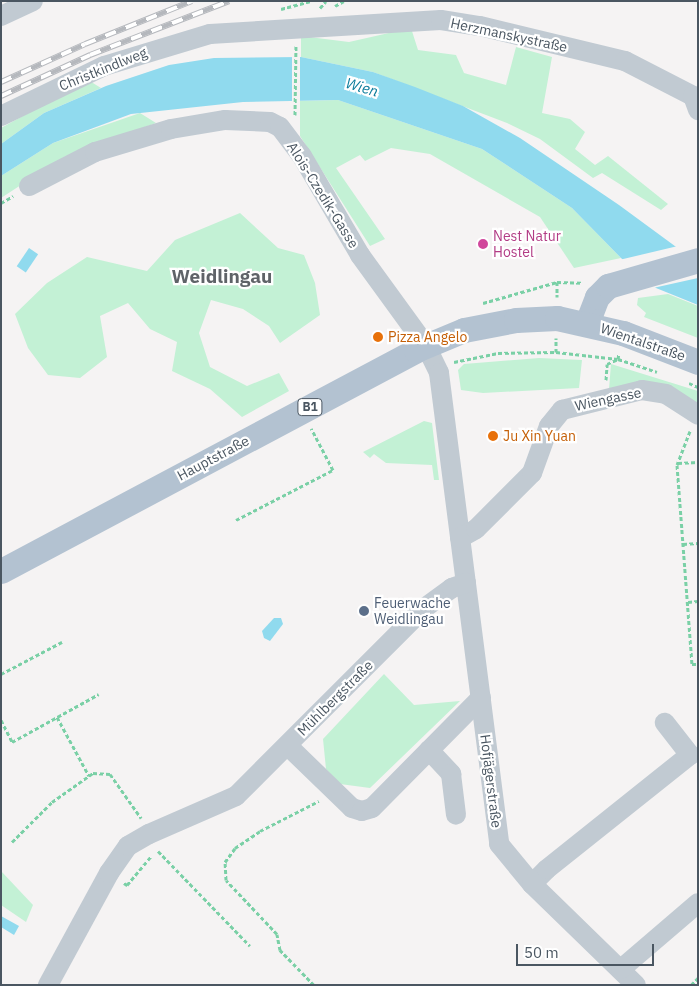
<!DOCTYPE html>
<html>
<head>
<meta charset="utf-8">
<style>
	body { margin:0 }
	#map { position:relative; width:699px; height:986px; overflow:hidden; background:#f5f3f3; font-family:"IBM Plex Sans",sans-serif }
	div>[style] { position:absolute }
	.green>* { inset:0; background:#c3f1d5 }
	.water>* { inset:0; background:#90daee; transform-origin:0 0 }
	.pier>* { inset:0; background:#f5f3f3; transform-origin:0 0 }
	.path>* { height:3px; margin-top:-1.5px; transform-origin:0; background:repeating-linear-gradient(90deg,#7ad0a6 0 4px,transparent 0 6.5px) }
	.minor>* { height:20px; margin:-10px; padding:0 10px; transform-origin:10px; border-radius:10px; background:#c1cad2 }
	.major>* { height:25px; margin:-12.5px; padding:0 12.5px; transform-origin:12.5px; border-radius:12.5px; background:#b3c2d1 }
	.rail>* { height:5.5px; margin-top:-2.75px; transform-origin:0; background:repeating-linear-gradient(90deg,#fff 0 11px,#b5b8bd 0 22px); box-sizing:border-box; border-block:1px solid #b5b8bd }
	.dots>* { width:14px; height:14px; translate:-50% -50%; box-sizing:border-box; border:2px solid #fff; border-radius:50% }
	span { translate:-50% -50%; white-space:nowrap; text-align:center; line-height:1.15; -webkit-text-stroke:4.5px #fff; paint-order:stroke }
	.shield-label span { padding:1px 4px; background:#fff; border:1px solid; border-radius:4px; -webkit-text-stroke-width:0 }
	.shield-label { font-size:12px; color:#4a5661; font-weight:700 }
	.street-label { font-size:14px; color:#4a5661 }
	.hotel-label { font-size:14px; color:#b23c85 }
	.left { translate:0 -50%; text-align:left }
	.food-label { font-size:14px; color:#c56008 }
	.service-label { font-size:14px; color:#4e5e75 }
	.water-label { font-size:15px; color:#0c7c9b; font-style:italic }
	.district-label { font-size:19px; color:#5f6368; font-weight:700 }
	.frame { position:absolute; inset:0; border:2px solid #4a5661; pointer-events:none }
	.scale { position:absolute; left:516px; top:944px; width:138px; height:22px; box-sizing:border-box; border:2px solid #4a5661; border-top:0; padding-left:6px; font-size:15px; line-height:18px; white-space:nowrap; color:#4a5661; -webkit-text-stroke:4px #fff; paint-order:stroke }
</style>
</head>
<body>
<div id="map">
	<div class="green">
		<div style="clip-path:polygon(411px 28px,418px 50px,456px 55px,464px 73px,506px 85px,516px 47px,552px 57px,542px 113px,570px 119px,585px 132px,575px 149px,595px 165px,608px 156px,668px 204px,661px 210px,602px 173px,593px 178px,540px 139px,507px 123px,373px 72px,301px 57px,301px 36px,349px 42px)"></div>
		<div style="clip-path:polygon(88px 80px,101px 88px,44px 113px,1px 144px,1px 128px)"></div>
		<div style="clip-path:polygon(338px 100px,482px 149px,572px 208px,621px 258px,574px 268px,540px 217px,430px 154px,391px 148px,365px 161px,360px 155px,336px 168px,385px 239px,370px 246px,300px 136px,300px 101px)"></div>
		<div style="clip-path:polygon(140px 113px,156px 123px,64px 157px,1px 198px,1px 176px,53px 143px)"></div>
		<div style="clip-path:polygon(240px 213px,278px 248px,304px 255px,315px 283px,320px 315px,280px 343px,269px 326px,243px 309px,211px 300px,199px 333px,210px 367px,247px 386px,279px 373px,289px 391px,242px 417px,210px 389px,172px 371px,177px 342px,150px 329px,128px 303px,100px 316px,107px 357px,80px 378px,48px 375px,28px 348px,15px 314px,47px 283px,87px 257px,147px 271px,175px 240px)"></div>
		<div style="clip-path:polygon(668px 294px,698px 306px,698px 338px,644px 317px,646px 313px,637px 305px,638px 298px)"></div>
		<div style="clip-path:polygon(539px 358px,582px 360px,579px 388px,483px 393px,461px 390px,458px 370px,464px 364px)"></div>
		<div style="clip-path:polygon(611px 364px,698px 391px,698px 406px,679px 391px,653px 382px,609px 389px)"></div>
		<div style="clip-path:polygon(424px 421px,432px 423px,439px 480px,434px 480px,432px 465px,386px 463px,374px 454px,370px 458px,363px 452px)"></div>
		<div style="clip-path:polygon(384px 674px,414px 705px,460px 701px,370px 788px,340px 784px,326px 769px,323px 739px)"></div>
		<div style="clip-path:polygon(1px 871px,33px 905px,26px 922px,1px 905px)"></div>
	</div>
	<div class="water">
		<div style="clip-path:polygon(301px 57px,373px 72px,415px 87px,463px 106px,520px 138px,619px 205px,698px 263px,698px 305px,656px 288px,621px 258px,572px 208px,482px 149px,338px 100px,243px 102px,131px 114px,53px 143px,1px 176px,1px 144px,44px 113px,106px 86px,169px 65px,214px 58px)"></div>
		<div style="left:29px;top:248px;width:11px;height:22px;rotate:34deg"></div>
		<div style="clip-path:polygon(274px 618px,281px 618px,283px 624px,270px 641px,264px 638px,262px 631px)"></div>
		<div style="clip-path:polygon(1px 916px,19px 926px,14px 935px,1px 927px)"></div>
	</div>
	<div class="pier">
		<div style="left:292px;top:55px;width:8px;height:49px"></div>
		<div style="clip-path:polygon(678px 246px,698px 260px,698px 278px,653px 288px,619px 260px)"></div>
	</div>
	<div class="path">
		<div style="left:335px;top:6px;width:10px;rotate:-29deg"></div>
		<div style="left:320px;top:8px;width:9px;rotate:-49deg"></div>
		<div style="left:281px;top:9px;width:30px;rotate:-15deg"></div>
		<div style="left:295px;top:115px;width:69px;rotate:-89.2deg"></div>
		<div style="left:1px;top:203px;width:14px;rotate:-30deg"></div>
		<div style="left:557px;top:282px;width:15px;rotate:90deg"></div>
		<div style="left:483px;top:303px;width:77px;rotate:-15.8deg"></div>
		<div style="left:557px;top:282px;width:25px;rotate:2deg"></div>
		<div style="left:556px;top:352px;width:14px;rotate:-90deg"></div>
		<div style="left:454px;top:362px;width:45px;rotate:-11.6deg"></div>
		<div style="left:498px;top:353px;width:58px;rotate:-1deg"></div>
		<div style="left:556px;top:352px;width:62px;rotate:6.4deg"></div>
		<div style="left:618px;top:359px;width:41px;rotate:18.4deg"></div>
		<div style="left:606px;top:380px;width:16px;rotate:-86deg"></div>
		<div style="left:607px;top:364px;width:12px;rotate:-24deg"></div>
		<div style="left:618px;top:359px;width:6px;rotate:-81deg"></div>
		<div style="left:689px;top:383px;width:10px;rotate:24deg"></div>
		<div style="left:690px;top:431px;width:36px;rotate:111deg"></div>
		<div style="left:677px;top:465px;width:200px;rotate:85.7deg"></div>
		<div style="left:692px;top:664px;width:6px"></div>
		<div style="left:678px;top:463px;width:20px;rotate:-3deg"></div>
		<div style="left:236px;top:520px;width:109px;rotate:-27.3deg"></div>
		<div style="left:333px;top:470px;width:47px;rotate:-117.6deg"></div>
		<div style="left:683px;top:544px;width:15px;rotate:-4deg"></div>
		<div style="left:688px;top:602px;width:10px;rotate:-6deg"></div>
		<div style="left:1px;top:674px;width:69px;rotate:-27.7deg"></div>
		<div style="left:57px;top:717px;width:67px;rotate:61.5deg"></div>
		<div style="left:1px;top:720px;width:25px;rotate:63deg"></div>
		<div style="left:12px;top:742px;width:99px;rotate:-28.9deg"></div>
		<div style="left:12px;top:842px;width:57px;rotate:-45deg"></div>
		<div style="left:52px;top:802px;width:50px;rotate:-35.3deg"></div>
		<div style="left:93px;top:773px;width:17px;rotate:3deg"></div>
		<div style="left:110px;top:774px;width:54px;rotate:54.8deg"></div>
		<div style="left:158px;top:851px;width:132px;rotate:45.9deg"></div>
		<div style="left:124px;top:883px;width:4px;rotate:34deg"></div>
		<div style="left:127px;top:885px;width:38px;rotate:-50deg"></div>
		<div style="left:314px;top:985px;width:49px;rotate:-134.2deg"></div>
		<div style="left:280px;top:950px;width:16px;rotate:-101deg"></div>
		<div style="left:277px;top:934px;width:74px;rotate:-133.4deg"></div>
		<div style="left:226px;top:880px;width:18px;rotate:-93deg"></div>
		<div style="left:225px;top:862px;width:17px;rotate:-54deg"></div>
		<div style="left:235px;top:848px;width:30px;rotate:-34deg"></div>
		<div style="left:260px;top:831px;width:66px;rotate:-27deg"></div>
		<div style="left:691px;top:985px;width:10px;rotate:-45deg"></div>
	</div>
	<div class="minor">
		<div style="left:1px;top:16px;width:35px;rotate:-25deg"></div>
		<div style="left:1px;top:116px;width:114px;rotate:-25.9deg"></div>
		<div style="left:104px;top:66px;width:111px;rotate:-16.8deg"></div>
		<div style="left:210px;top:34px;width:231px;rotate:-3.5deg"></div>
		<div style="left:441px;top:20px;width:39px;rotate:9deg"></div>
		<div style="left:480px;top:26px;width:149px;rotate:13.6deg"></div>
		<div style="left:625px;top:61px;width:76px;rotate:27.2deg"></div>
		<div style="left:693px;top:96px;width:15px;rotate:70deg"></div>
		<div style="left:29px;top:186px;width:74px;rotate:-27.3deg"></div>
		<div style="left:95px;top:152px;width:79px;rotate:-16.8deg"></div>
		<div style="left:171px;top:129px;width:55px;rotate:-9.5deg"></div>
		<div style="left:225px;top:120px;width:45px;rotate:2.5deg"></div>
		<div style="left:270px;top:122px;width:11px;rotate:27deg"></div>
		<div style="left:280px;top:127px;width:36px;rotate:53deg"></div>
		<div style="left:302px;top:156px;width:115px;rotate:59.6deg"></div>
		<div style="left:360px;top:255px;width:112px;rotate:54deg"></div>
		<div style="left:426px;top:346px;width:30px;rotate:64deg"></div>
		<div style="left:439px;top:373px;width:475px;rotate:82.7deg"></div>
		<div style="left:499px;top:844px;width:52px;rotate:50.5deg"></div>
		<div style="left:532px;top:884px;width:145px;rotate:44.2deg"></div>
		<div style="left:460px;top:538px;width:18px;rotate:-29deg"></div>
		<div style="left:476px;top:529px;width:79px;rotate:-45deg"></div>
		<div style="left:532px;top:473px;width:50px;rotate:-70.1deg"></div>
		<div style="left:549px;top:426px;width:21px;rotate:-51deg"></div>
		<div style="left:562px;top:410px;width:82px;rotate:-14deg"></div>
		<div style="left:642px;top:390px;width:24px;rotate:9deg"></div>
		<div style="left:666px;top:394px;width:38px;rotate:33deg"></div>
		<div style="left:288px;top:746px;width:89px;rotate:44.1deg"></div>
		<div style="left:352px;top:808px;width:10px;rotate:17deg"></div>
		<div style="left:362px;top:811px;width:10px;rotate:-17deg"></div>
		<div style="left:372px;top:808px;width:155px;rotate:-45.3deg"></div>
		<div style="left:429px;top:750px;width:33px;rotate:47deg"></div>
		<div style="left:451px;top:774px;width:41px;rotate:83deg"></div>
		<div style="left:532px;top:884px;width:21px;rotate:-45deg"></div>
		<div style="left:547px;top:869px;width:183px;rotate:-38.6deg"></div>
		<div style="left:690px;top:755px;width:41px;rotate:-128deg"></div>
		<div style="left:621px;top:969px;width:101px;rotate:-40.6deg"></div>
		<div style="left:48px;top:985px;width:128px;rotate:-61.4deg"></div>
		<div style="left:109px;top:873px;width:33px;rotate:-55deg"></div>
		<div style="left:128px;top:846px;width:24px;rotate:-30deg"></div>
		<div style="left:149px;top:834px;width:95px;rotate:-23.6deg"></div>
		<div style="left:236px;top:796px;width:264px;rotate:-45deg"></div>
		<div style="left:423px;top:609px;width:36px;rotate:-36deg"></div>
		<div style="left:452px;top:588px;width:15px;rotate:-20deg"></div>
	</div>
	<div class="major">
		<div style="left:587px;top:323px;width:28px;rotate:-69deg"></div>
		<div style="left:597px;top:297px;width:16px;rotate:-45deg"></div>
		<div style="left:608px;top:286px;width:94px;rotate:-16.1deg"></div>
		<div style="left:1px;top:571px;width:470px;rotate:-28deg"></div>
		<div style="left:416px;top:350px;width:52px;rotate:-22.6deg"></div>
		<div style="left:464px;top:330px;width:53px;rotate:-10.9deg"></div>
		<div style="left:516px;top:320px;width:41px;rotate:-2.8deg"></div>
		<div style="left:557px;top:318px;width:68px;rotate:12.8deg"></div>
		<div style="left:623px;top:333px;width:80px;rotate:21.1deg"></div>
	</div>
	<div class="rail">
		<div style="left:1px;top:82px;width:92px;rotate:-24.3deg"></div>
		<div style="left:85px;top:44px;width:115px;rotate:-21.9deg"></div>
		<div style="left:1px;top:96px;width:98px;rotate:-24.7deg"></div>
		<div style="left:90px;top:55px;width:149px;rotate:-21.2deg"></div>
	</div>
	<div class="dots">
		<div style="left:483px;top:244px;background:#d1479c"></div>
		<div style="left:378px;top:337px;background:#e8710a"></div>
		<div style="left:493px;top:436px;background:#e8710a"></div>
		<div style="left:364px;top:611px;background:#5c6f8a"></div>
	</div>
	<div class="shield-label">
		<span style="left:310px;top:407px">B1</span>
	</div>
	<div class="street-label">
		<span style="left:509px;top:35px;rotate:12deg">Herzmanskystraße</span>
		<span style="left:103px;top:69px;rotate:-22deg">Christkindlweg</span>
		<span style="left:323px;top:195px;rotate:58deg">Alois-Czedik-Gasse</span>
		<span style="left:643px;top:342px;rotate:19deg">Wientalstraße</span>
		<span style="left:608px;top:399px;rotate:-12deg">Wiengasse</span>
		<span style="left:213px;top:458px;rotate:-28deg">Hauptstraße</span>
		<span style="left:335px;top:698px;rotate:-45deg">Mühlbergstraße</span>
		<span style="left:491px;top:781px;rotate:83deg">Hofjägerstraße</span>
	</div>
	<div class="hotel-label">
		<span class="left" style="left:493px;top:244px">Nest Natur<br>Hostel</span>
	</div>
	<div class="food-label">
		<span class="left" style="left:388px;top:337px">Pizza Angelo</span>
		<span class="left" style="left:503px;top:436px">Ju Xin Yuan</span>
	</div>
	<div class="service-label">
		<span class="left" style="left:374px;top:611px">Feuerwache<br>Weidlingau</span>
	</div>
	<div class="water-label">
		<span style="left:362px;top:87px;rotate:16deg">Wien</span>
	</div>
	<div class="district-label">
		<span style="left:222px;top:277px">Weidlingau</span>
	</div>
	<div class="frame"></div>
	<div class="scale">50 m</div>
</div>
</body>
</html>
